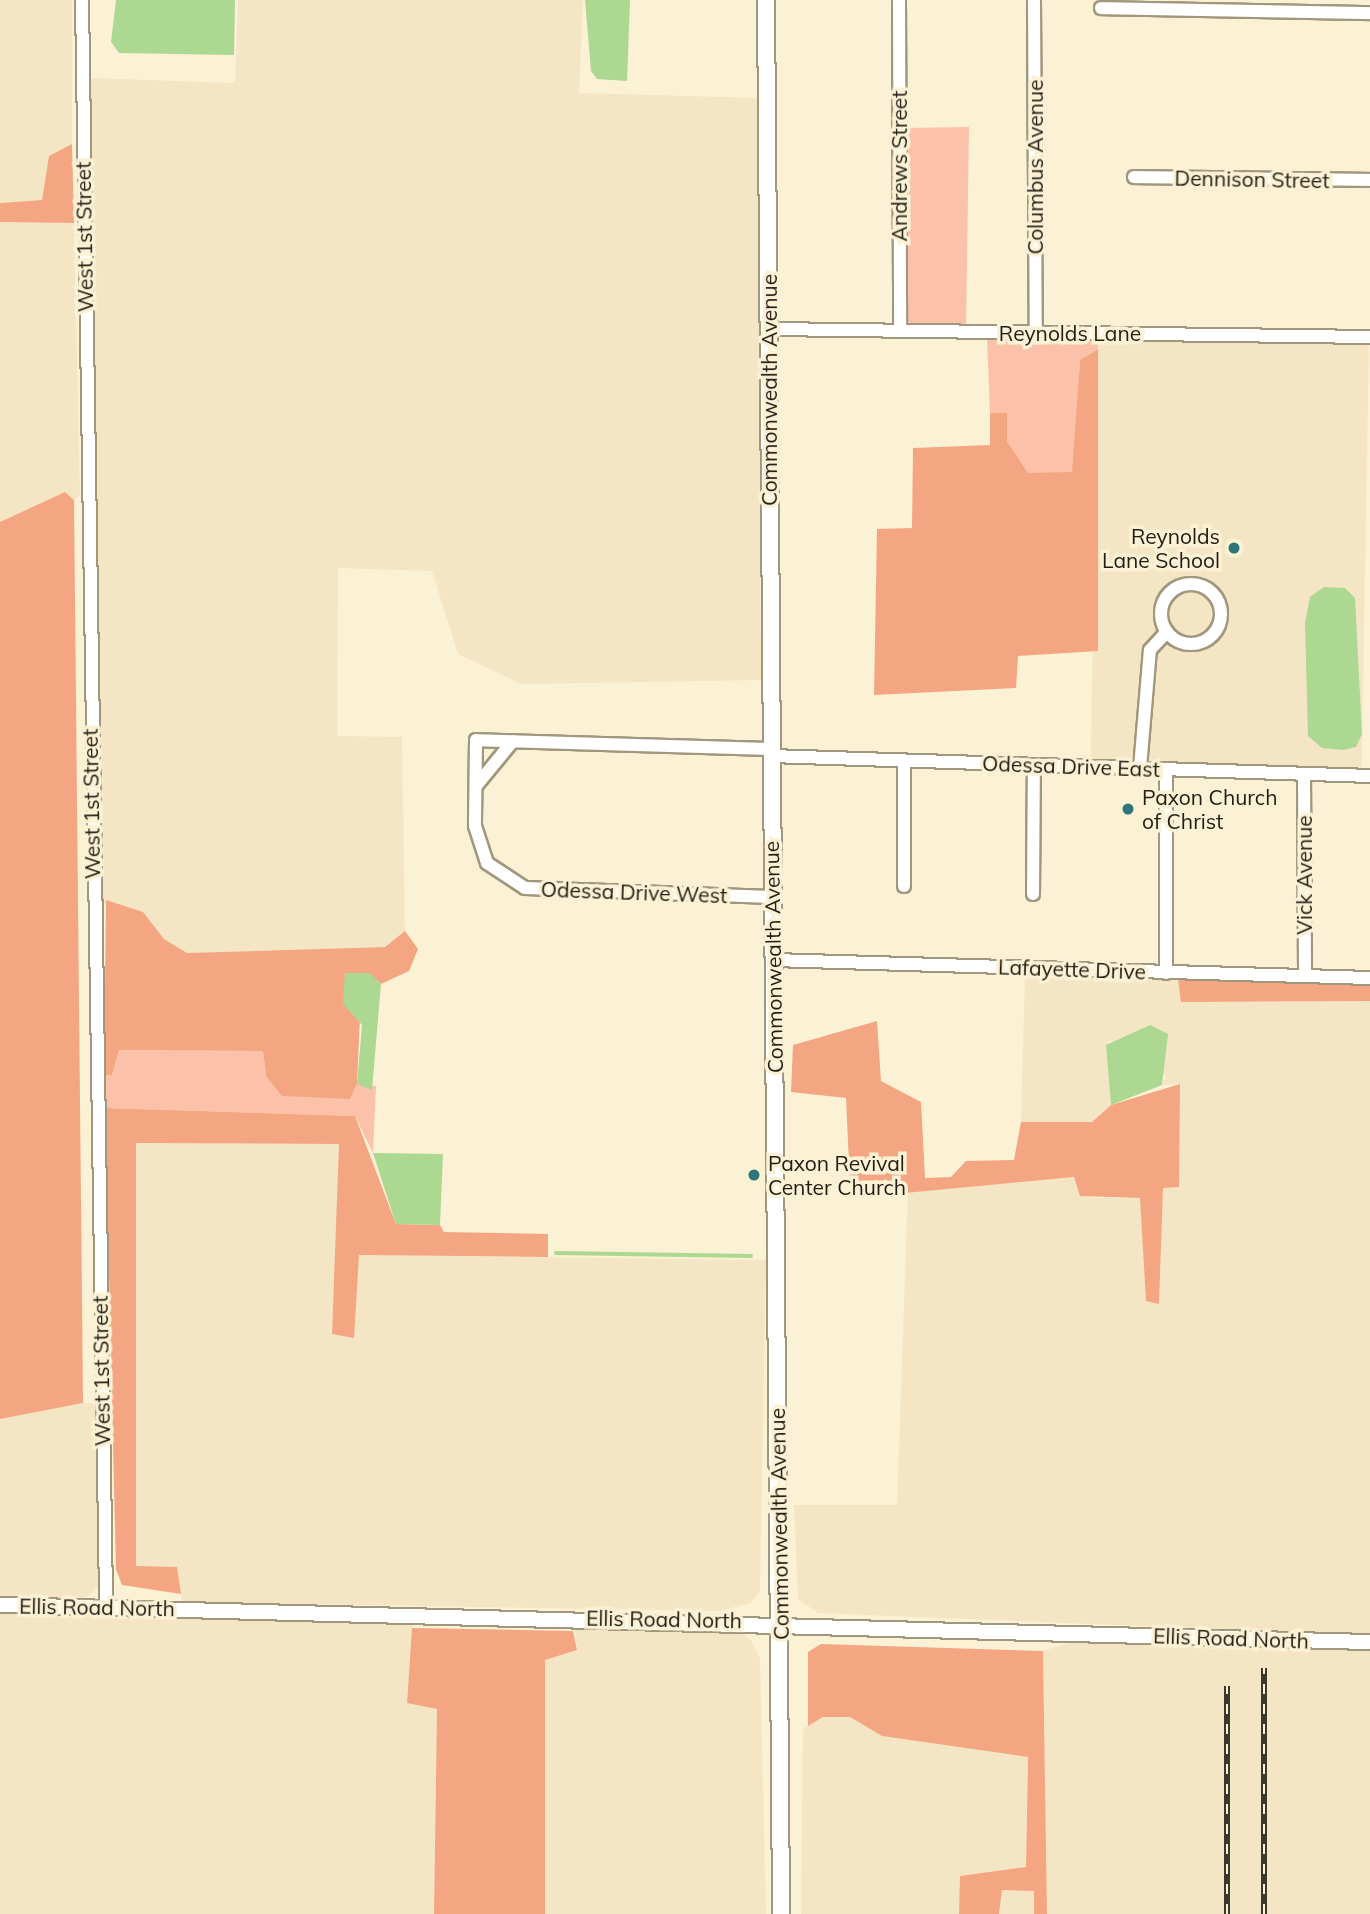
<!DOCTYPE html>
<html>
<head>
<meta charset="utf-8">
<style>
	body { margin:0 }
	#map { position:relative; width:1370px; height:1914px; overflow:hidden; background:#fbf1d5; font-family:Mulish,sans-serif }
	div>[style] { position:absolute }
	.built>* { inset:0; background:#f4e6c4; transform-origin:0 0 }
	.green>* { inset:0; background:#fbc2a9 }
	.forest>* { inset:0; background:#f4a683 }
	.water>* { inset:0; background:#acd892 }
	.stream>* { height:3.5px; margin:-1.75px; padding:0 1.75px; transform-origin:1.75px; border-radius:1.75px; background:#acd892 }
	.roads { filter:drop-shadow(2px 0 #a0977d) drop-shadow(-2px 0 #a0977d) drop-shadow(0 2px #a0977d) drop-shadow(0 -2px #a0977d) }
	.minor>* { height:12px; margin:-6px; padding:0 6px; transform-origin:6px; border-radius:6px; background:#fff }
	.minor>.ring { margin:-6px; padding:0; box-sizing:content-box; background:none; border:12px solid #fff; border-radius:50% }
	.tertiary>* { height:14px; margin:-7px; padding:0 7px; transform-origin:7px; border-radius:7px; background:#fff }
	.secondary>* { height:16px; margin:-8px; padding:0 8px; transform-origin:8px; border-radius:8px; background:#fff }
	.rail>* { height:6px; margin-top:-3px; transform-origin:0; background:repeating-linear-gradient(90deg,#fbf1d5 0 10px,#3d382c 0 20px); box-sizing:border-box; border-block:2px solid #3d382c }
	.dots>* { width:19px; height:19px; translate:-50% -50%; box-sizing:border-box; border:4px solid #fbf1d5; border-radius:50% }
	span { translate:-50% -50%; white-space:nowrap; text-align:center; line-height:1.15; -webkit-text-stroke:7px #fbf1d5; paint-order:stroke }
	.street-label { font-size:21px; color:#211d13 }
	.poi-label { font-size:21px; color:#211d13 }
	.right { translate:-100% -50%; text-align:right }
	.left { translate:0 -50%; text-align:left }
</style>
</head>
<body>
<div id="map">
	<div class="built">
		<div style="clip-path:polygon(0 0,72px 0,72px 144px,49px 156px,42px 200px,0 203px)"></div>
		<div style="clip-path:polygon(238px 0,583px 0,579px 93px,758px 98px,761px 680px,521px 684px,458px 654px,432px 571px,338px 568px,337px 736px,402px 737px,405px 931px,385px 947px,187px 953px,164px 939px,143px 912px,99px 903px,88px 78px,235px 83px)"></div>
		<div style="clip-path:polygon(0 222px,74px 223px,80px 494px,74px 500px,65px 492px,0 522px)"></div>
		<div style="left:1098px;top:339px;width:271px;height:424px;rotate:1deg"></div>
		<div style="clip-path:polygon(1025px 974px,1178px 979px,1182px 1002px,1370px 1001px,1370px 1635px,818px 1613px,798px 1599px,794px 1505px,897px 1505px,908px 1192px,1075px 1177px,1091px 1198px,1141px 1198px,1146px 1301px,1159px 1303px,1163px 1187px,1179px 1186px,1180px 1084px,1162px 1085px,1166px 1076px,1109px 1040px,1111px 1105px,1092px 1122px,1021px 1122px)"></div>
		<div style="clip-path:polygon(136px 1143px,340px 1144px,332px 1334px,354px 1337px,358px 1255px,766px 1260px,760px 1591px,751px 1603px,719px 1611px,182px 1602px,177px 1568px,136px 1566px)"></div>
		<div style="clip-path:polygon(83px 1403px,96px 1404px,99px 1585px,87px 1597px,70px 1601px,0 1599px,0 1419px)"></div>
		<div style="clip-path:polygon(0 1611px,413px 1619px,407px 1702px,437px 1709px,434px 1914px,0 1914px)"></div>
		<div style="clip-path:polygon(574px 1624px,740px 1631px,751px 1640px,760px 1659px,766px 1914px,545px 1914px,545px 1660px,577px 1650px)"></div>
		<div style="clip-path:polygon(1075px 1641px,1370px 1650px,1370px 1914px,1047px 1914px,1043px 1651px)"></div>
		<div style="clip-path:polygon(823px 1717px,850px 1717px,882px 1736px,1028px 1757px,1026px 1867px,961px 1876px,959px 1914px,801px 1914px,803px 1729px)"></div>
		<div style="left:1001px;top:1890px;width:34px;height:24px;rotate:2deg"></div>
	</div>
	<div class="green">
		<div style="clip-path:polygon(969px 127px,966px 328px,912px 327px,905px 315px,905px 128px)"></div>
		<div style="clip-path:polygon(987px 339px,1098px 339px,1098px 349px,1080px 360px,1073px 473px,1028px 473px,1007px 441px,1007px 413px,990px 413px)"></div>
		<div style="clip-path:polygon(119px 1050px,263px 1051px,266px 1076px,350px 1099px,357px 1084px,376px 1086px,373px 1153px,355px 1116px,105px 1108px,104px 1075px,112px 1075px)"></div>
	</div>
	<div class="forest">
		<div style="clip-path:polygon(72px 144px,74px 223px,0 222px,0 203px,42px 200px,49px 156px)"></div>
		<div style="clip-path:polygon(1098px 349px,1098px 651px,1018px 656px,1016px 688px,874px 695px,877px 529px,912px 528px,913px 448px,990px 445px,990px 413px,1007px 413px,1007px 441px,1028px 473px,1072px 472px,1080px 360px)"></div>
		<div style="clip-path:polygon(65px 492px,74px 500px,83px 1403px,0 1419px,0 522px)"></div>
		<div style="clip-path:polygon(106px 900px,143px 912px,164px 939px,187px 953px,385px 947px,405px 931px,418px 949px,409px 971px,381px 984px,370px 974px,360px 1017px,357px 1084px,350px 1099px,282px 1096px,266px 1076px,263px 1051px,119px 1050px,112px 1075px,104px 1075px)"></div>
		<div style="clip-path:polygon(1178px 979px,1370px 981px,1370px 1001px,1181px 1002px)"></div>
		<div style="clip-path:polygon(877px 1021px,881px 1081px,921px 1102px,925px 1178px,951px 1177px,966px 1161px,1014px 1160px,1021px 1122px,1092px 1122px,1111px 1105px,1180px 1084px,1179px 1187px,1163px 1188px,1159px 1304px,1146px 1301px,1140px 1198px,1080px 1196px,1074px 1177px,884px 1195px,850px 1185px,846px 1098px,791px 1092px,793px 1045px)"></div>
		<div style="clip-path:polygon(105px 1108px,355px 1116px,396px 1224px,440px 1225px,444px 1232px,548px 1234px,548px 1257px,359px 1255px,354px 1338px,332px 1334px,339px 1144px,136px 1143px,136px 1566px,177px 1567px,181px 1594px,122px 1585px,116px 1569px)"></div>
		<div style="clip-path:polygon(412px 1628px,573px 1631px,577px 1650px,545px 1660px,545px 1914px,434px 1914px,437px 1709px,407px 1703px)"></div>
		<div style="clip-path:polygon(821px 1644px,1043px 1651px,1047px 1914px,1034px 1914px,1034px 1891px,1002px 1890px,999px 1914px,959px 1914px,960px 1876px,1026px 1867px,1028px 1757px,882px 1736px,850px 1717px,823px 1717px,808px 1726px,808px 1652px)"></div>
	</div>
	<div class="water">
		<div style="clip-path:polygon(116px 0,235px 0,234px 55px,119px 53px,111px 42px)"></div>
		<div style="clip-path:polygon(585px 0,630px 0,627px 81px,597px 79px,591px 71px)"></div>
		<div style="clip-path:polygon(1324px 587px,1345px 588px,1355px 598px,1362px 734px,1356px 747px,1343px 750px,1322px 748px,1308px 736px,1305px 623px,1310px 597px)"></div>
		<div style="clip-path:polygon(345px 973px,370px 973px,381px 984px,372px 1090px,357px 1084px,362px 1025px,343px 1004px)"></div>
		<div style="clip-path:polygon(1150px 1025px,1168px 1034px,1162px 1085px,1111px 1105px,1106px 1045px)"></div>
		<div style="clip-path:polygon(373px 1153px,443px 1154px,440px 1225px,396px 1224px)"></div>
	</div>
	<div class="stream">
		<div style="left:556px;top:1253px;width:195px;rotate:0.9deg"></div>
	</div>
	<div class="roads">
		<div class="minor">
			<div style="left:82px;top:0;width:1607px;rotate:89.14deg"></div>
			<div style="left:899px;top:0;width:331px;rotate:89.8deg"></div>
			<div style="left:1034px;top:0;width:333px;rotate:89.7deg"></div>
			<div style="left:1101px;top:8px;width:269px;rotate:1.1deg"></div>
			<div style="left:1134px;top:177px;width:236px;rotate:0.7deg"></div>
			<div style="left:769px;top:329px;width:601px;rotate:0.76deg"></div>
			<div class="ring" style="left:1161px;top:584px;width:48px;height:48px"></div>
			<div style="left:771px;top:749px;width:295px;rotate:-178.3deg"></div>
			<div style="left:476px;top:740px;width:86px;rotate:90.7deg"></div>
			<div style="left:475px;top:826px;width:39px;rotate:72deg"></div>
			<div style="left:487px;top:863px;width:45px;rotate:33.3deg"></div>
			<div style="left:525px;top:888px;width:247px;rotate:2.1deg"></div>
			<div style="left:771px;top:756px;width:599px;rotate:1.91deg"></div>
			<div style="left:904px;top:762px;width:124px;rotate:90deg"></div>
			<div style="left:1140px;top:768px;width:118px;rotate:-85.2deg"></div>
			<div style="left:1150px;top:650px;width:25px;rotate:-47deg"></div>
			<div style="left:1304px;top:774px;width:202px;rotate:89.7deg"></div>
			<div style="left:476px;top:786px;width:58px;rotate:-50.6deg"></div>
			<div style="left:1033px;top:894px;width:129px;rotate:-89.6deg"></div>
			<div style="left:773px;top:960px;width:597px;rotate:1.73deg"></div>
			<div style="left:1166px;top:973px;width:204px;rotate:-90deg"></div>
		</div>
		<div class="tertiary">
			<div style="left:0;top:1605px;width:1370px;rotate:1.55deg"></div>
		</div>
		<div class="secondary">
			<div style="left:766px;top:0;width:1914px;rotate:89.55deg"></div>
		</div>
	</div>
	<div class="rail">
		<div style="left:1227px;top:1914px;width:228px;rotate:-90deg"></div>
		<div style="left:1264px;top:1914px;width:246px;rotate:-90deg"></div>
	</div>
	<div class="dots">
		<div style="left:1234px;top:548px;background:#2c757a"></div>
		<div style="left:1128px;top:809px;background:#2c757a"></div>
		<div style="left:754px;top:1175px;background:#2c757a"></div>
	</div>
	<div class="street-label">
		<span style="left:899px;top:166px;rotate:-90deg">Andrews Street</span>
		<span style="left:1035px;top:167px;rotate:-90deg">Columbus Avenue</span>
		<span style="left:1252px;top:179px;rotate:1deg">Dennison Street</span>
		<span style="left:84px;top:237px;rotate:-91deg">West 1st Street</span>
		<span style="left:1070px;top:333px">Reynolds Lane</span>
		<span style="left:769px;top:390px;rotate:-90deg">Commonwealth Avenue</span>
		<span style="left:1071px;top:766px;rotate:2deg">Odessa Drive East</span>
		<span style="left:91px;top:804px;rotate:-91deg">West 1st Street</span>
		<span style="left:1304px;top:875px;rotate:-90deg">Vick Avenue</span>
		<span style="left:634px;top:892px;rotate:2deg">Odessa Drive West</span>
		<span style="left:773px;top:957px;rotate:-91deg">Commonwealth Avenue</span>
		<span style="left:1072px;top:969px;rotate:2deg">Lafayette Drive</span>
		<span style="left:101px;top:1371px;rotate:-91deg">West 1st Street</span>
		<span style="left:779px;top:1524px;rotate:-91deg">Commonwealth Avenue</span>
		<span style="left:97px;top:1607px;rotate:1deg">Ellis Road North</span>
		<span style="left:664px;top:1619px;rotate:1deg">Ellis Road North</span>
		<span style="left:1231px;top:1638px;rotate:2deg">Ellis Road North</span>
	</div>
	<div class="poi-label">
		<span class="right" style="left:1220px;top:548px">Reynolds<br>Lane School</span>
		<span class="left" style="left:1142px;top:809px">Paxon Church<br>of Christ</span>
		<span class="left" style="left:768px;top:1175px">Paxon Revival<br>Center Church</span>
	</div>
</div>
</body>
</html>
